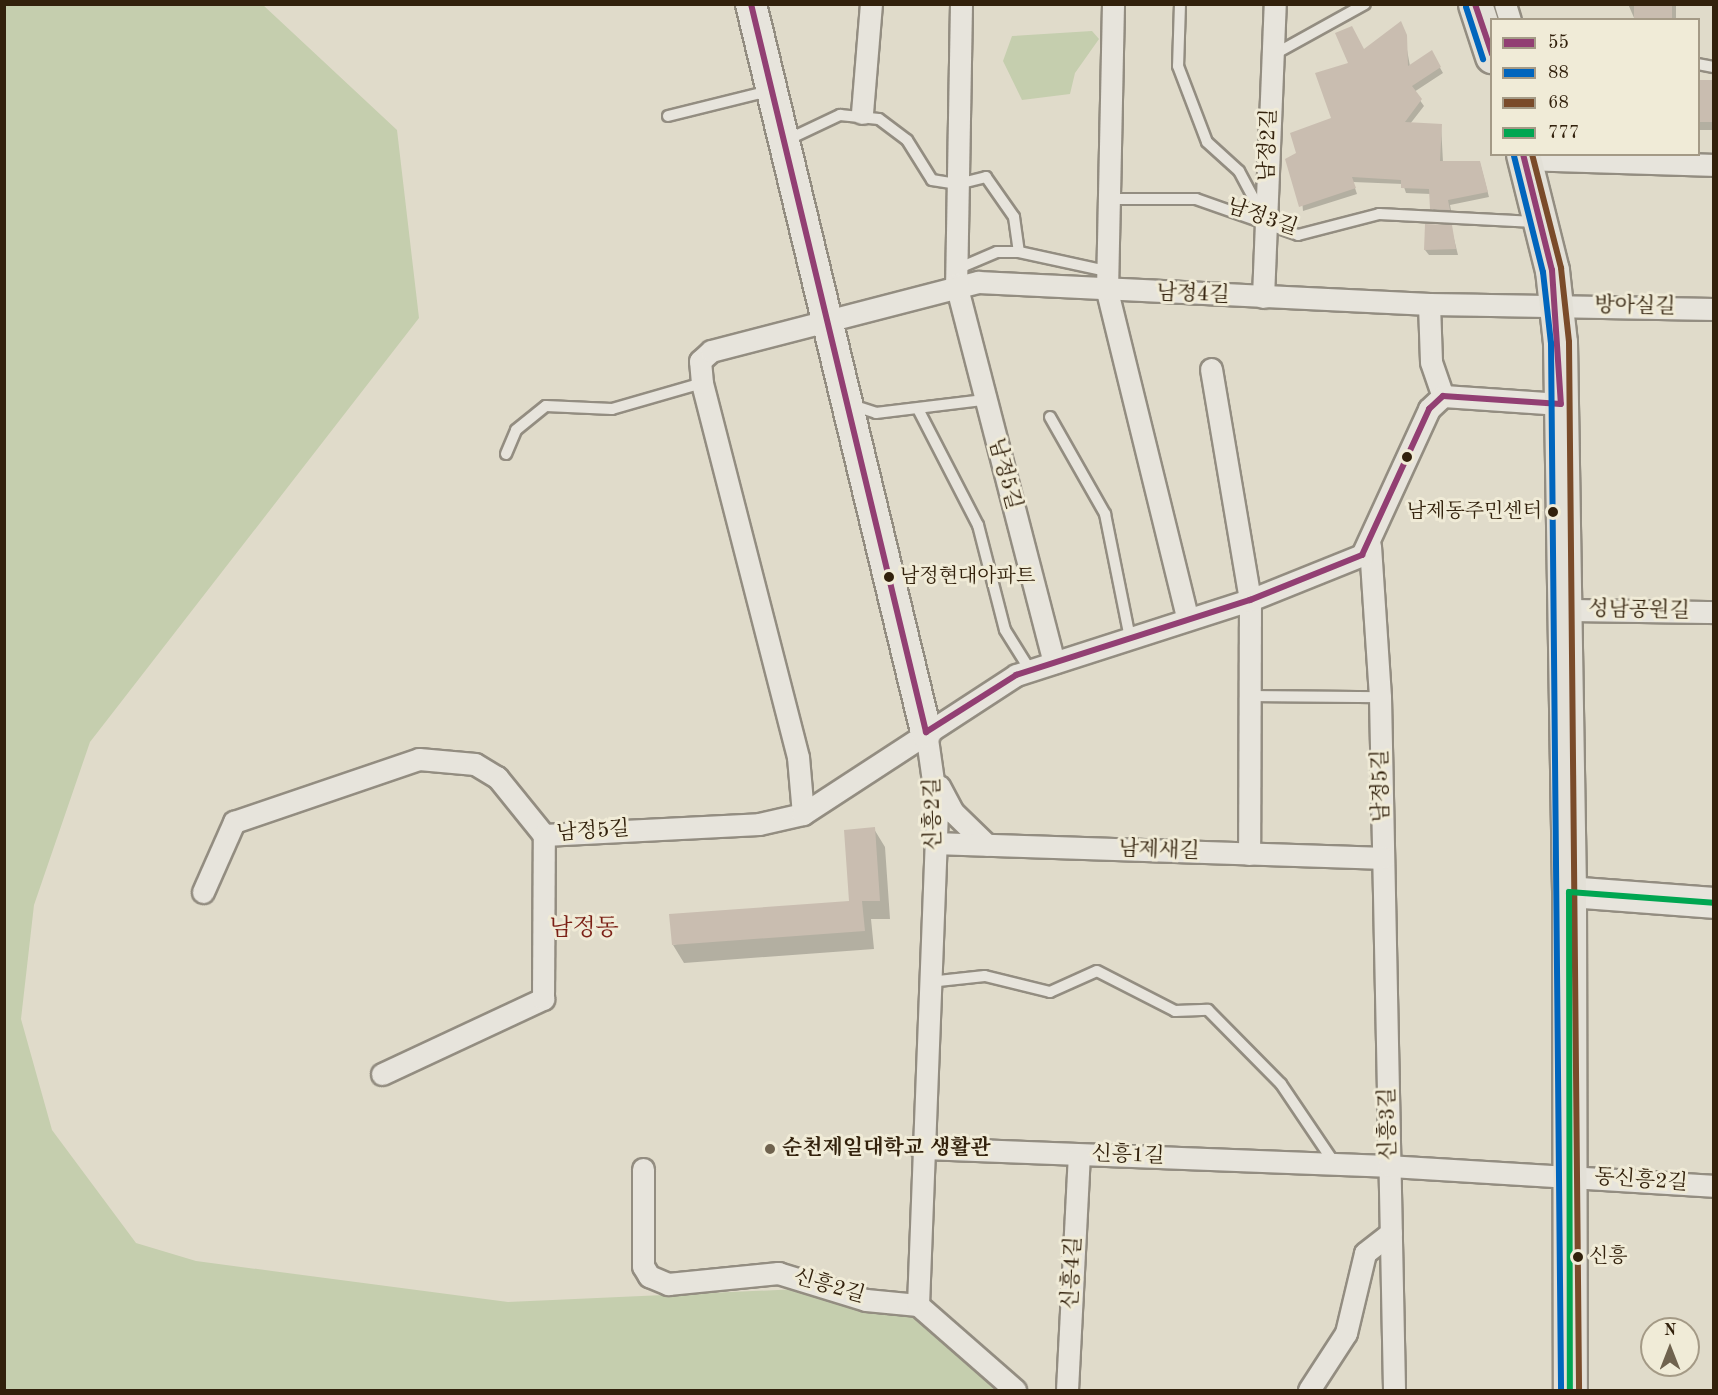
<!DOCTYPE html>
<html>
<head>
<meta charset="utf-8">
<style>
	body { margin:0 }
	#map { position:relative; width:1718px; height:1395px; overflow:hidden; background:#e0dbca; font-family:"Old Standard TT","Noto Serif KR",serif }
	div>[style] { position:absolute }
	.green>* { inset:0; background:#c5ceae }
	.shadow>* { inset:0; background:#0003; transform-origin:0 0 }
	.building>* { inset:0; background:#c9bdb0; transform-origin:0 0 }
	.roads { filter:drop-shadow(2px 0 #938d81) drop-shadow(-2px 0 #938d81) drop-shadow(0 2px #938d81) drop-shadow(0 -2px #938d81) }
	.lane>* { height:10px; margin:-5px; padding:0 5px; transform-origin:5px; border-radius:5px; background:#e7e4dc }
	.street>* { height:21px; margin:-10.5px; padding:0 10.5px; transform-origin:10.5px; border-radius:10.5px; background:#e7e4dc }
	.secondary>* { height:30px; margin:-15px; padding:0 15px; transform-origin:15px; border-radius:15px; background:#e7e4dc }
	.primary>* { height:33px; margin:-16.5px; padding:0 16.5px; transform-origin:16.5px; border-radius:16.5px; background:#e3e0d7 }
	.bus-1>* { height:6px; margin:-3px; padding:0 3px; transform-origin:3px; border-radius:3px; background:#923f73 }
	.bus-2>* { height:6px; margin:-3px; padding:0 3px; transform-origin:3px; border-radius:3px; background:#0065bd }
	.bus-3>* { height:6px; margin:-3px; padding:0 3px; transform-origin:3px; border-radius:3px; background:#7a4b2a }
	.bus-4>* { height:6px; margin:-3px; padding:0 3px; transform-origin:3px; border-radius:3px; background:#00a651 }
	.dots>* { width:16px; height:16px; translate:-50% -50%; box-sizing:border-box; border:3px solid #f0ebd7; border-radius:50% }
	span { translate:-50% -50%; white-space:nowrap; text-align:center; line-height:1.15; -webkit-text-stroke:6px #f0ebd7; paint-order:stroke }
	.bus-label { font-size:20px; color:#32210c }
	.right { translate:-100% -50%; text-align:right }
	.left { translate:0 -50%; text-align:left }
	.street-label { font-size:21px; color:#32210c }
	.poi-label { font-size:21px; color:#32210c; font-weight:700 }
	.quarter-label { font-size:24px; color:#7a1f14 }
	.frame { position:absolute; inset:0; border:6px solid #32210c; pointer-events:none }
	.legend { position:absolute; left:1490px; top:18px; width:210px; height:138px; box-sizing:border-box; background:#f0ebd7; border:2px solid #a49a86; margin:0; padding:8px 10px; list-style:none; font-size:18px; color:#32210c }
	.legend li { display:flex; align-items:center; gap:12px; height:30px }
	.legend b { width:30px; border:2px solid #a49a86 }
	.north { position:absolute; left:1640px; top:1317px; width:60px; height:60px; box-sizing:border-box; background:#f0ebd7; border:2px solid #a49a86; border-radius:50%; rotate:0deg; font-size:16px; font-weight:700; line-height:24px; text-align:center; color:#32210c }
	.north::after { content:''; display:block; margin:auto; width:21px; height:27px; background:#6f624e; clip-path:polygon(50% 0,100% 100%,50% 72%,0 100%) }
</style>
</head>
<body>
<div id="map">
	<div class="green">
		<div style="clip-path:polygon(5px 5px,263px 5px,397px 130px,419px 318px,90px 742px,34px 905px,21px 1019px,52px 1130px,136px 1243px,196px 1261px,508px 1302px,799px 1289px,921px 1316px,999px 1390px,5px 1390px)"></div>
		<div style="clip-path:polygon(1092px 31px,1099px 39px,1075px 73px,1070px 94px,1022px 100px,1003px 61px,1012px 36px)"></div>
	</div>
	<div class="shadow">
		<div style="clip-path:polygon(1628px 4px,1676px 4px,1676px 20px,1635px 20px)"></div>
		<div style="clip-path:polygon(1403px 28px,1410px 66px,1431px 52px,1443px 73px,1414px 92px,1424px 106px,1410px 124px,1441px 125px,1443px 162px,1480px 163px,1489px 197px,1450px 205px,1452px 215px,1434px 214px,1431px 194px,1406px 193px,1403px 184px,1353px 182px,1357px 194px,1303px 211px,1298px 154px,1333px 119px,1350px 64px)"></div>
		<div style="left:1698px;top:81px;width:16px;height:49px"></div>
		<div style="clip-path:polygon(1451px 227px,1458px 255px,1429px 255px,1425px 250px)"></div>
		<div style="clip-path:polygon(874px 829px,885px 847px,890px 919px,871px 919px,874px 949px,684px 963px,673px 945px,850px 902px)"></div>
	</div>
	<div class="building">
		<div style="left:1634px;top:4px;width:38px;height:16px"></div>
		<div style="clip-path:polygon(1401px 21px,1407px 35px,1408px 66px,1432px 50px,1441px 67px,1412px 86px,1422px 99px,1405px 122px,1442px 124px,1440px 161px,1480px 161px,1488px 192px,1448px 200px,1450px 210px,1430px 209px,1429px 189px,1401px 188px,1401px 180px,1352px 177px,1356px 188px,1299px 207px,1285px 159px,1296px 153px,1290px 133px,1331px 118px,1315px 73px,1348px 63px,1335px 33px,1352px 26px,1364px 49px)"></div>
		<div style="left:1698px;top:80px;width:15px;height:42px"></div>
		<div style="clip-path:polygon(1425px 224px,1452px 225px,1456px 249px,1424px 250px)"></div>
		<div style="clip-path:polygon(875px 827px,880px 901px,862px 901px,865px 931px,672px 945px,669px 914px,849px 901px,844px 830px)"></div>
	</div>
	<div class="roads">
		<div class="lane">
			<div style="left:1180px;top:4px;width:62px;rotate:91.8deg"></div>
			<div style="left:1178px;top:66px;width:81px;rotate:69.1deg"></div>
			<div style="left:1207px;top:142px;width:43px;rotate:42.2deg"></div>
			<div style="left:1239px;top:171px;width:51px;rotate:61.9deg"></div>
			<div style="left:1273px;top:55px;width:105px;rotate:-29deg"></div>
			<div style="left:1698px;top:64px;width:16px;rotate:11deg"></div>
			<div style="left:668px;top:116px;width:104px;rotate:-13.9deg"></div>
			<div style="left:787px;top:140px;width:59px;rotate:-25.3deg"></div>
			<div style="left:840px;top:115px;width:39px;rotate:6deg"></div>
			<div style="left:879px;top:119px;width:35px;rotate:37deg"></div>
			<div style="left:907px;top:140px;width:47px;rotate:58deg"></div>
			<div style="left:932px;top:180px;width:26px;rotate:9deg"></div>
			<div style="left:958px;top:184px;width:29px;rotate:-14deg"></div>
			<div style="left:986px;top:177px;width:49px;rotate:55deg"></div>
			<div style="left:1014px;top:217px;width:35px;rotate:82deg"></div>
			<div style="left:1108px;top:199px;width:88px"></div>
			<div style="left:1196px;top:199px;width:108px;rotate:19.4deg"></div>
			<div style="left:1298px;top:235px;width:84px;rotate:-14.5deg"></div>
			<div style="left:1379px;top:214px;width:156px;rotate:2.9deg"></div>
			<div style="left:957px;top:269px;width:43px;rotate:-23deg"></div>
			<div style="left:997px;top:252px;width:22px"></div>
			<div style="left:1019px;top:252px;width:90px;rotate:12.2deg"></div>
			<div style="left:852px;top:405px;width:25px;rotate:18deg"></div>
			<div style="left:876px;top:413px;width:109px;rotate:-6.9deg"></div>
			<div style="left:918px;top:409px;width:131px;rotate:62.7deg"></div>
			<div style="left:978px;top:525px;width:108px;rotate:75.6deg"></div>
			<div style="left:1005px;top:630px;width:47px;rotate:58deg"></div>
			<div style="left:1050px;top:417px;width:112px;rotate:60.4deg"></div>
			<div style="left:1105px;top:514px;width:126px;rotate:78.6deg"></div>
			<div style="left:506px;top:454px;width:26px;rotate:-67deg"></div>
			<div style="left:516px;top:430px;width:38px;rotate:-39deg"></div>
			<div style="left:546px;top:406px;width:66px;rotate:2.6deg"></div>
			<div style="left:612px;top:409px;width:94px;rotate:-16.1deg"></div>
			<div style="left:1253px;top:696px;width:127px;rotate:0.5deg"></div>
			<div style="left:929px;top:982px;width:56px;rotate:-6.1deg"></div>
			<div style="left:985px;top:976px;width:67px;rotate:13.8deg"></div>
			<div style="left:1050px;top:992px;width:51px;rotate:-24.1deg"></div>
			<div style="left:1097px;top:971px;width:88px;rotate:27.1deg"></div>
			<div style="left:1175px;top:1011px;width:33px;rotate:-2deg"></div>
			<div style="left:1208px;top:1010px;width:104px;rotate:45.4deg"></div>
			<div style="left:1281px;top:1084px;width:97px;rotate:56deg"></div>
		</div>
		<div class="street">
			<div style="left:961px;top:4px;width:280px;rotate:91deg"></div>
			<div style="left:956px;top:284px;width:391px;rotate:75.5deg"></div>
			<div style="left:1113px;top:4px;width:287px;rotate:91.2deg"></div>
			<div style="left:1107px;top:291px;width:335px;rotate:76.2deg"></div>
			<div style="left:1505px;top:4px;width:17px;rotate:73deg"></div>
			<div style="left:862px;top:113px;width:109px;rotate:-85.3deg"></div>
			<div style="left:1524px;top:159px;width:190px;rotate:1.8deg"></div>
			<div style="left:1263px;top:297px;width:293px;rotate:-87.7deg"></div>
			<div style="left:1429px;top:304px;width:58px;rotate:88deg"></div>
			<div style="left:1431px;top:362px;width:36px;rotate:71deg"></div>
			<div style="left:1211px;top:369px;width:234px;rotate:80.4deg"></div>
			<div style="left:1250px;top:600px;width:254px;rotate:90.2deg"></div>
			<div style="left:1370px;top:546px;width:151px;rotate:86.2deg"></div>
			<div style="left:1380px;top:697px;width:693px;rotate:88.84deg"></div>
			<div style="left:1564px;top:610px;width:150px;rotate:0.8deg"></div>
			<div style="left:939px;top:786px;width:30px;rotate:62deg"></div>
			<div style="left:953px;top:812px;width:47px;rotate:44.1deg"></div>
			<div style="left:803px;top:814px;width:57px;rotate:-95deg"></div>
			<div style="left:798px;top:757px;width:386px;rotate:-104.4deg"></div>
			<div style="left:702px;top:383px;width:22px;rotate:-95deg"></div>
			<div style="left:700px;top:361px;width:15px;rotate:-42deg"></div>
			<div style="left:711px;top:351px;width:276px;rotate:-14.5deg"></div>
			<div style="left:978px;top:282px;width:452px;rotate:2.8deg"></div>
			<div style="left:1429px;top:304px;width:285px;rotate:1deg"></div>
			<div style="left:936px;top:843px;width:447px;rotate:1.9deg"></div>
			<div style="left:203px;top:892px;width:77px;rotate:-66.1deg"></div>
			<div style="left:234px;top:822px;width:195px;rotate:-18.8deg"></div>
			<div style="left:419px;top:759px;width:56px;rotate:5.1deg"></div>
			<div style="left:475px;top:764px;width:26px;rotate:31deg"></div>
			<div style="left:497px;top:777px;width:75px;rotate:51deg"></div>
			<div style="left:382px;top:1074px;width:178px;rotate:-25deg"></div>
			<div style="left:543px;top:999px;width:164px;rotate:-89.7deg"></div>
			<div style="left:544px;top:835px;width:215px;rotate:-2.9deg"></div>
			<div style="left:759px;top:824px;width:45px;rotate:-12.8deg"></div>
			<div style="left:803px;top:814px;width:254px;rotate:-33.1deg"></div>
			<div style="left:1016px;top:675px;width:246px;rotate:-17.8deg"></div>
			<div style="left:1250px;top:600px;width:121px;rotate:-21.9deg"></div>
			<div style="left:1362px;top:555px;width:161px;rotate:-65.3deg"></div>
			<div style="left:1429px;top:409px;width:19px;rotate:-43deg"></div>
			<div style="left:1443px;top:396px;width:118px;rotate:3.9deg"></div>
			<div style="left:921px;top:1148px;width:468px;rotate:2.2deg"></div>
			<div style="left:1389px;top:1166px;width:326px;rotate:3.5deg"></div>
			<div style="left:643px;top:1169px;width:97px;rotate:90deg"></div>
			<div style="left:643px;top:1266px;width:12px;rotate:59deg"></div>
			<div style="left:649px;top:1276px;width:21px;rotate:23deg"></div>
			<div style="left:668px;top:1284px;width:111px;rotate:-5.7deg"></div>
			<div style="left:778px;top:1273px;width:92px;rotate:17.1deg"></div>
			<div style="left:866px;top:1300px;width:52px;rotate:5.5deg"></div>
			<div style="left:918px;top:1305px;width:129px;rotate:41.2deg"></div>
			<div style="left:918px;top:1305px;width:496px;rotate:-87.8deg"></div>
			<div style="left:937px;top:809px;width:78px;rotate:-98.1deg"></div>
			<div style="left:1067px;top:1390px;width:235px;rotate:-87.1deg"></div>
			<div style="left:1309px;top:1390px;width:68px;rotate:-57deg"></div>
			<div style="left:1346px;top:1333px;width:82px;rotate:-76.6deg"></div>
			<div style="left:1365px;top:1253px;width:33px;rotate:-38deg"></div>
		</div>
		<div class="secondary">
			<div style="left:751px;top:4px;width:749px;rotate:76.48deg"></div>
			<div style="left:1569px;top:892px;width:145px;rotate:4.3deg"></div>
		</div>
		<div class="primary">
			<div style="left:1475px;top:4px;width:55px;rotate:71.9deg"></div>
			<div style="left:1523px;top:154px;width:120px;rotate:76deg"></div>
			<div style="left:1552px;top:270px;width:72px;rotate:83.7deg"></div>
			<div style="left:1560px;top:342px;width:550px;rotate:89.06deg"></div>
			<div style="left:1569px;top:892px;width:498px;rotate:89.9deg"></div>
		</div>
	</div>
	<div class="bus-1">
		<div style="left:751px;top:4px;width:749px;rotate:76.48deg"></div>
		<div style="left:1475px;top:4px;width:53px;rotate:71.2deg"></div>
		<div style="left:1523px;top:154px;width:120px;rotate:76deg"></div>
		<div style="left:1552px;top:270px;width:134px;rotate:86.2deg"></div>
		<div style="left:926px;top:732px;width:107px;rotate:-32.3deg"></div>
		<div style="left:1016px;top:675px;width:246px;rotate:-17.8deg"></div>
		<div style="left:1250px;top:600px;width:121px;rotate:-21.9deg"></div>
		<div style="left:1362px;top:555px;width:161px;rotate:-65.3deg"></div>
		<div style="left:1429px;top:409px;width:19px;rotate:-43deg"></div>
		<div style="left:1443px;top:396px;width:118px;rotate:3.9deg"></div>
	</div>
	<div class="bus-2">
		<div style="left:1466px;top:7px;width:55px;rotate:71.9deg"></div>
		<div style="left:1514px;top:156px;width:120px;rotate:76deg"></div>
		<div style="left:1543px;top:272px;width:71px;rotate:83.6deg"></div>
		<div style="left:1551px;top:343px;width:1047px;rotate:89.45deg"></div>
	</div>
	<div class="bus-3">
		<div style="left:1532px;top:154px;width:118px;rotate:75.7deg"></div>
		<div style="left:1561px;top:268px;width:74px;rotate:83.8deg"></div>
		<div style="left:1569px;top:342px;width:1048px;rotate:89.45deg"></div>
	</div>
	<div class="bus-4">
		<div style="left:1569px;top:892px;width:498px;rotate:89.9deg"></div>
		<div style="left:1569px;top:892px;width:145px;rotate:4.3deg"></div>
	</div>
	<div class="dots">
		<div style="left:1407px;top:457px;background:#32210c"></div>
		<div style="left:1553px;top:512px;background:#32210c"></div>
		<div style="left:889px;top:577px;background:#32210c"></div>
		<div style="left:770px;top:1149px;background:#6f624e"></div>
		<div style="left:1578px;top:1257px;background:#32210c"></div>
	</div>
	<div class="bus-label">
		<span class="right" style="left:1542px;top:512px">남제동주민센터</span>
		<span class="left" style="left:900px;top:577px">남정현대아파트</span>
		<span class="left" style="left:1589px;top:1257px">신흥</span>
	</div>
	<div class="street-label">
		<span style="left:1269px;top:145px;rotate:-88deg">남정2길</span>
		<span style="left:1262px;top:218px;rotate:19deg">남정3길</span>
		<span style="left:1193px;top:295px;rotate:2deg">남정4길</span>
		<span style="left:1635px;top:307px;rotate:1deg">방아실길</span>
		<span style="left:1004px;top:474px;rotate:75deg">남정5길</span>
		<span style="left:1639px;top:611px;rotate:1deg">성남공원길</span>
		<span style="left:1382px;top:786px;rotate:-91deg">남정5길</span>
		<span style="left:934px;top:814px;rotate:-91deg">신흥2길</span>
		<span style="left:593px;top:832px;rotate:-4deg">남정5길</span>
		<span style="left:1159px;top:851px;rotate:2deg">남제새길</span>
		<span style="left:1389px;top:1124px;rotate:-91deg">신흥3길</span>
		<span style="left:1128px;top:1156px;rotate:2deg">신흥1길</span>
		<span style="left:1641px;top:1181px;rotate:4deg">동신흥2길</span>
		<span style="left:1073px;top:1273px;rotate:-87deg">신흥4길</span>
		<span style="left:829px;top:1287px;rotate:16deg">신흥2길</span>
	</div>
	<div class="poi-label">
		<span class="left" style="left:782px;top:1149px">순천제일대학교 생활관</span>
	</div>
	<div class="quarter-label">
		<span style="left:584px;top:930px">남정동</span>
	</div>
	<div class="frame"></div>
	<ul class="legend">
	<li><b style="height:8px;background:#923f73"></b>55</li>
	<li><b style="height:8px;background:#0065bd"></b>88</li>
	<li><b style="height:8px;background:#7a4b2a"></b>68</li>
	<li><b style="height:8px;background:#00a651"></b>777</li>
	</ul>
	<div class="north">N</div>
</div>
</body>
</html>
